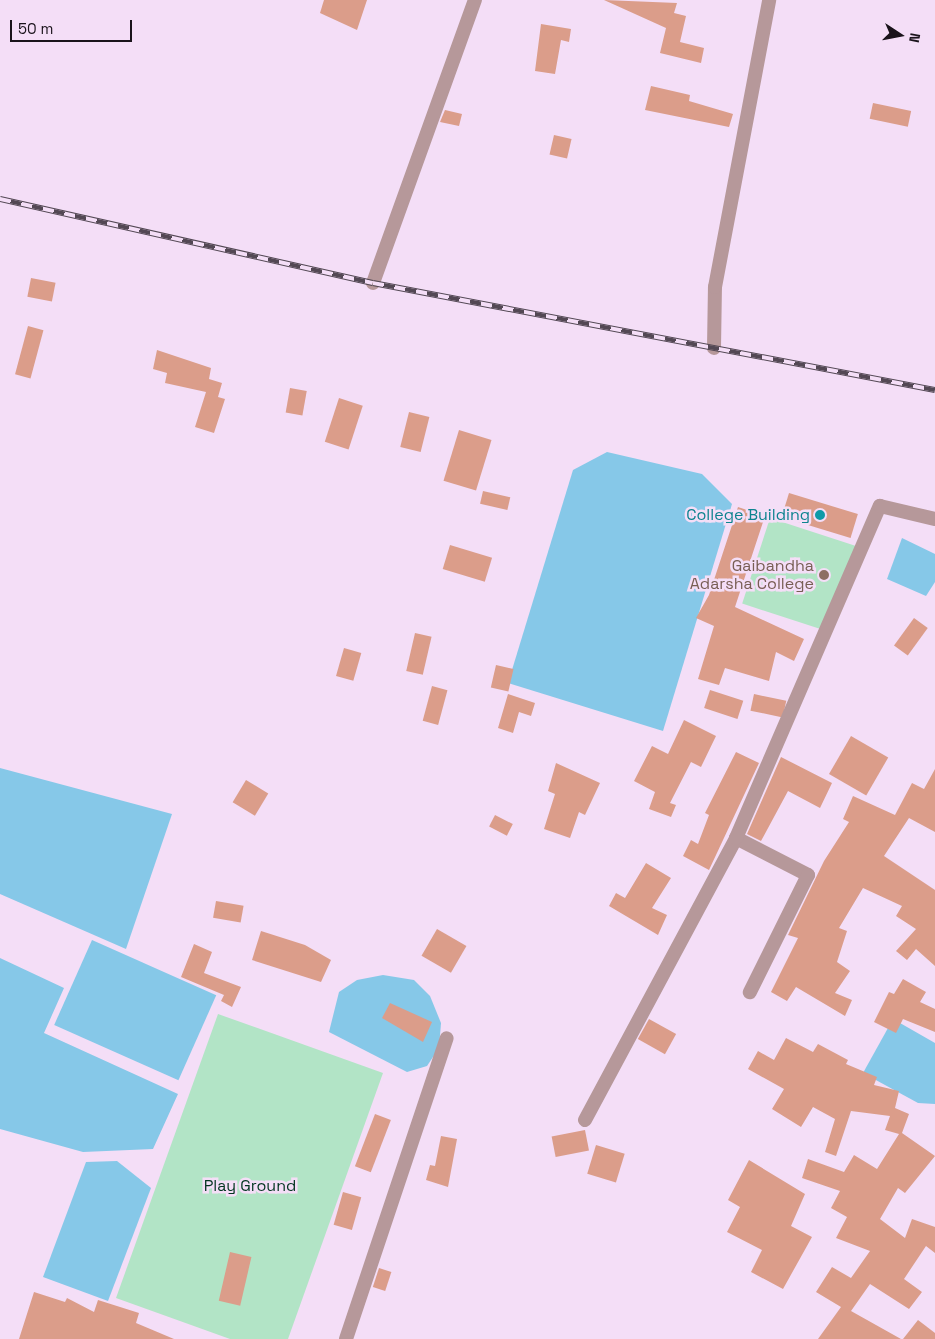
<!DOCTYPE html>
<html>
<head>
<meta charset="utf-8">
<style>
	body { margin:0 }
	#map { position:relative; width:935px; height:1339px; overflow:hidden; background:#f4def7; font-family:"Space Grotesk",sans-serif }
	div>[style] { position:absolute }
	.green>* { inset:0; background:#b2e4c6; transform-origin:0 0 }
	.water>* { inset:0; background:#86c8e8; transform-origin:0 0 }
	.building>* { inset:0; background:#db9d8a; transform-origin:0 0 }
	.street>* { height:14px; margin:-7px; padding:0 7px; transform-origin:7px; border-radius:7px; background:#b6989a }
	.rail>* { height:5.5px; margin-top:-2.75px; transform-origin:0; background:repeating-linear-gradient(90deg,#f4def7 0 11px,#534854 0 22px); box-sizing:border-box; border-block:1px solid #534854 }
	.dots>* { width:14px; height:14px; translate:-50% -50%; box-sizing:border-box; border:2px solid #f4def7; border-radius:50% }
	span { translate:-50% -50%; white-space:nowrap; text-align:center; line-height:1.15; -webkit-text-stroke:5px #f4def7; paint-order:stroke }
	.culture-label { font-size:16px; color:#0d838f }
	.right { translate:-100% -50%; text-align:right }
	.education-label { font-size:16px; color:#785e54 }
	.park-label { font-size:16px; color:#033620 }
	.north { position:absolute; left:875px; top:10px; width:50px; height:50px; -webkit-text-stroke:4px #f4def7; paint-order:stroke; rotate:101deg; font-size:14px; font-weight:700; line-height:20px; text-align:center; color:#1a131b }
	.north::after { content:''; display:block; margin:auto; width:18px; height:22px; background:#1a131b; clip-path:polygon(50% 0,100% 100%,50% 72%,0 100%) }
	.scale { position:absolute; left:10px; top:20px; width:122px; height:22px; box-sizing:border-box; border:2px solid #1a131b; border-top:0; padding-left:6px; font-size:15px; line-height:18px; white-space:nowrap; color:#1a131b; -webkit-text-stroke:4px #f4def7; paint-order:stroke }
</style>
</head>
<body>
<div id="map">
	<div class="green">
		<div style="left:770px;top:518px;width:92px;height:90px;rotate:18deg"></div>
		<div style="clip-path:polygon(218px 1014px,383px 1073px,288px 1339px,230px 1339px,116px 1298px)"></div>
	</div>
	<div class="water">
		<div style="clip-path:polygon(607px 452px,702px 474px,732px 504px,663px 731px,508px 683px,573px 470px)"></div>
		<div style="clip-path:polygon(902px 538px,935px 554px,935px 582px,926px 596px,887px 579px)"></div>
		<div style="clip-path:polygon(0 768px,172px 814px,126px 949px,0 894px)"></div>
		<div style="left:92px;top:940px;width:136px;height:93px;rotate:24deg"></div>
		<div style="clip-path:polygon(0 958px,64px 988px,44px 1033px,178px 1094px,153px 1149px,83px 1152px,0 1129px)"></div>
		<div style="clip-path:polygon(383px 975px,414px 980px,430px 996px,441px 1023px,439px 1048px,427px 1066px,407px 1072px,329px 1032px,339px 992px,357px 980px)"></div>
		<div style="clip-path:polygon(893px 1019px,935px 1043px,935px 1104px,918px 1103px,863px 1073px)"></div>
		<div style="clip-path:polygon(117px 1161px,151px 1188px,108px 1301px,43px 1277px,86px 1162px)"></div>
	</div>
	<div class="building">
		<div style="clip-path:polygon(324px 0,367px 0,357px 30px,320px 13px)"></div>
		<div style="clip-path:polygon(604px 0,677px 3px,674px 13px,686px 16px,680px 42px,704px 48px,701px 63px,660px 53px,666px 28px)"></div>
		<div style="clip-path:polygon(541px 24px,571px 29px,569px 42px,561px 40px,555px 74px,535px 71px)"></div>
		<div style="clip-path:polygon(651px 86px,690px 95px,689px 101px,733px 114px,729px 127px,645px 110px)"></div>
		<div style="left:873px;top:103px;width:39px;height:16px;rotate:12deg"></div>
		<div style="clip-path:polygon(445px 110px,462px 114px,459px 126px,440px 122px)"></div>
		<div style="left:554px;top:135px;width:18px;height:20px;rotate:13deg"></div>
		<div style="left:31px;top:278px;width:25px;height:19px;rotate:11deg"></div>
		<div style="left:28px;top:326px;width:16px;height:50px;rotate:15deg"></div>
		<div style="clip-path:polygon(157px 350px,211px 368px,209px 379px,222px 383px,218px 397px,225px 399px,214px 433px,195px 427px,206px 392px,165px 383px,167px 373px,153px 369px)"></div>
		<div style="left:290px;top:388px;width:17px;height:25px;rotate:10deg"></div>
		<div style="left:339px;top:398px;width:25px;height:46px;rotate:18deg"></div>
		<div style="left:409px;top:412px;width:21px;height:36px;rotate:14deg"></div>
		<div style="left:459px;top:430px;width:34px;height:53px;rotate:17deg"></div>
		<div style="left:483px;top:491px;width:28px;height:13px;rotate:13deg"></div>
		<div style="left:789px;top:493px;width:72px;height:25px;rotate:17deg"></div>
		<div style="clip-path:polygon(738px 507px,765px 516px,735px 607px,804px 639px,794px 661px,776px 652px,769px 681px,725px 668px,719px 685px,698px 679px,714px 626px,696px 618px,709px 595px)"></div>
		<div style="left:450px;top:545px;width:44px;height:25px;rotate:17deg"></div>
		<div style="left:914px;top:618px;width:17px;height:34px;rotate:36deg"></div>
		<div style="left:415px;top:633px;width:17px;height:39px;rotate:13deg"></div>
		<div style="left:344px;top:648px;width:18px;height:29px;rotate:16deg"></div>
		<div style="left:496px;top:665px;width:18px;height:23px;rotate:13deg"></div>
		<div style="left:432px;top:686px;width:16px;height:36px;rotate:15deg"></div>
		<div style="left:710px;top:690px;width:35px;height:19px;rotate:18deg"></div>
		<div style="clip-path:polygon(508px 694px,535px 703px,531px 716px,519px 712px,513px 733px,498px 728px)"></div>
		<div style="left:754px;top:694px;width:33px;height:17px;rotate:12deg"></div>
		<div style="clip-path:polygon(684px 720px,716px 736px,701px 767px,691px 762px,670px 803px,676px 805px,671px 817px,649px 809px,655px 792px,634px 781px,652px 746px,668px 754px)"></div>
		<div style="left:851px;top:736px;width:43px;height:44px;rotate:30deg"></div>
		<div style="clip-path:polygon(736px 752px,759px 763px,709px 870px,683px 856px,691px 840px,698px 844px,709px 815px,705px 813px)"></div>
		<div style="clip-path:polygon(781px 757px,832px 783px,820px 808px,788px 791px,761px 841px,747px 834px)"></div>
		<div style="clip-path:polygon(556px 763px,600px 783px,585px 815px,579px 812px,570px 838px,544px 829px,555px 794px,548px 791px)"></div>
		<div style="clip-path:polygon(935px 769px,935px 832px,909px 818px,884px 856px,935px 890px,935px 966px,916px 949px,907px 960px,896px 951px,916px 929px,896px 916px,902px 906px,863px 888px,839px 928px,847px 931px,837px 962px,850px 971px,835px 993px,852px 1000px,845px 1016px,796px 987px,787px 1001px,771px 992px,798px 938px,788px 935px,824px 861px,849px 822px,843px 819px,853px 796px,895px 815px,912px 783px,924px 789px)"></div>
		<div style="left:246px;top:780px;width:26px;height:26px;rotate:31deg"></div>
		<div style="left:495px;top:815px;width:20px;height:13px;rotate:27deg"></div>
		<div style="clip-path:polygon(646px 863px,671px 878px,652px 908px,667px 915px,658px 935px,609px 906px,616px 893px,625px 898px)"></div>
		<div style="left:216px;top:901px;width:28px;height:17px;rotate:10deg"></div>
		<div style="left:437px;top:929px;width:34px;height:31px;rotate:30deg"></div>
		<div style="clip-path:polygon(261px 931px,305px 945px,331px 960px,321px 982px,252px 960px)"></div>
		<div style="clip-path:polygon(194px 944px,212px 952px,204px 973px,241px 987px,232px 1007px,221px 1001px,224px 995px,181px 977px)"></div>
		<div style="clip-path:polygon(903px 979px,926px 992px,920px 1002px,935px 1009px,935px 1032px,903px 1019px,896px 1033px,874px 1022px,889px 992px,894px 994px)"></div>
		<div style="clip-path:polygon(390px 1003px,432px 1022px,423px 1042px,382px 1018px)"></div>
		<div style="left:649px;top:1019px;width:31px;height:23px;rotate:29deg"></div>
		<div style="clip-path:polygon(786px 1038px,813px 1052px,818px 1044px,848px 1060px,846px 1064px,877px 1077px,874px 1085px,899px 1091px,895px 1108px,909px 1114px,902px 1133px,935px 1156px,905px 1193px,898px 1188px,880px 1219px,905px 1238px,912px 1219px,935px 1227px,935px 1253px,926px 1246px,904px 1279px,922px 1292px,909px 1309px,870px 1284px,851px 1311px,901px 1339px,818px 1339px,841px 1307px,816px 1292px,832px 1267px,851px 1278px,870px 1251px,836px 1238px,847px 1217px,831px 1208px,840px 1191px,802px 1178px,808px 1159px,844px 1172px,854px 1155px,877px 1169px,899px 1134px,885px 1130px,890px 1116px,851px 1111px,836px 1156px,825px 1152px,835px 1119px,813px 1107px,801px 1127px,772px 1109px,784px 1089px,748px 1069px,758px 1051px,774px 1060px)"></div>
		<div style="left:375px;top:1114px;width:17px;height:56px;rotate:21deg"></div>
		<div style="left:585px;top:1130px;width:21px;height:34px;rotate:79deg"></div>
		<div style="clip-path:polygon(441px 1136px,457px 1139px,448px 1187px,426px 1180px,430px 1165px,435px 1166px)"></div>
		<div style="left:596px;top:1145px;width:30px;height:30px;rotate:17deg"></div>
		<div style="clip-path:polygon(749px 1160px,805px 1194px,791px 1226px,812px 1237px,783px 1289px,751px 1272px,762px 1250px,727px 1232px,740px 1207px,728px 1200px)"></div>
		<div style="left:343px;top:1192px;width:19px;height:34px;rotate:16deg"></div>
		<div style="left:230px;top:1252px;width:22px;height:50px;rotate:13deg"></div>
		<div style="left:379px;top:1268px;width:13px;height:20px;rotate:18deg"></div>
		<div style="clip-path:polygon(34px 1292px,65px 1302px,67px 1298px,94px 1312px,98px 1300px,139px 1313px,136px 1323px,174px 1339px,19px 1339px)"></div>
		<div style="clip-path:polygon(918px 1320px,935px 1333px,935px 1339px,903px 1339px)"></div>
	</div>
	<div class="street">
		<div style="left:373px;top:283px;width:301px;rotate:-70.2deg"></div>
		<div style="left:714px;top:348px;width:61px;rotate:-89.1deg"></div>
		<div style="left:715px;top:287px;width:292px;rotate:-79.3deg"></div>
		<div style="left:736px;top:838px;width:81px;rotate:27.2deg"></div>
		<div style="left:808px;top:875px;width:131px;rotate:116.4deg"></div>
		<div style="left:585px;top:1120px;width:320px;rotate:-61.8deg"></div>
		<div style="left:736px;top:838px;width:362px;rotate:-66.6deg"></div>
		<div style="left:880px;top:506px;width:57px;rotate:13.3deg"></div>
		<div style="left:346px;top:1339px;width:317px;rotate:-71.5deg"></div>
	</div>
	<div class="rail">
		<div style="left:0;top:199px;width:382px;rotate:12.7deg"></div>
		<div style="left:373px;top:283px;width:572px;rotate:10.78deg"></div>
	</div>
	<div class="dots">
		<div style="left:820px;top:515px;background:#0f9aa8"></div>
		<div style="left:824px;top:575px;background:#8d6e63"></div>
	</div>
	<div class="culture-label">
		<span class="right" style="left:810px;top:515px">College Building</span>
	</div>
	<div class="education-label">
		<span class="right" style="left:814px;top:575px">Gaibandha<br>Adarsha College</span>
	</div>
	<div class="park-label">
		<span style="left:250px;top:1186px">Play Ground</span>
	</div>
	<div class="north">N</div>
	<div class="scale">50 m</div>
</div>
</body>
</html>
